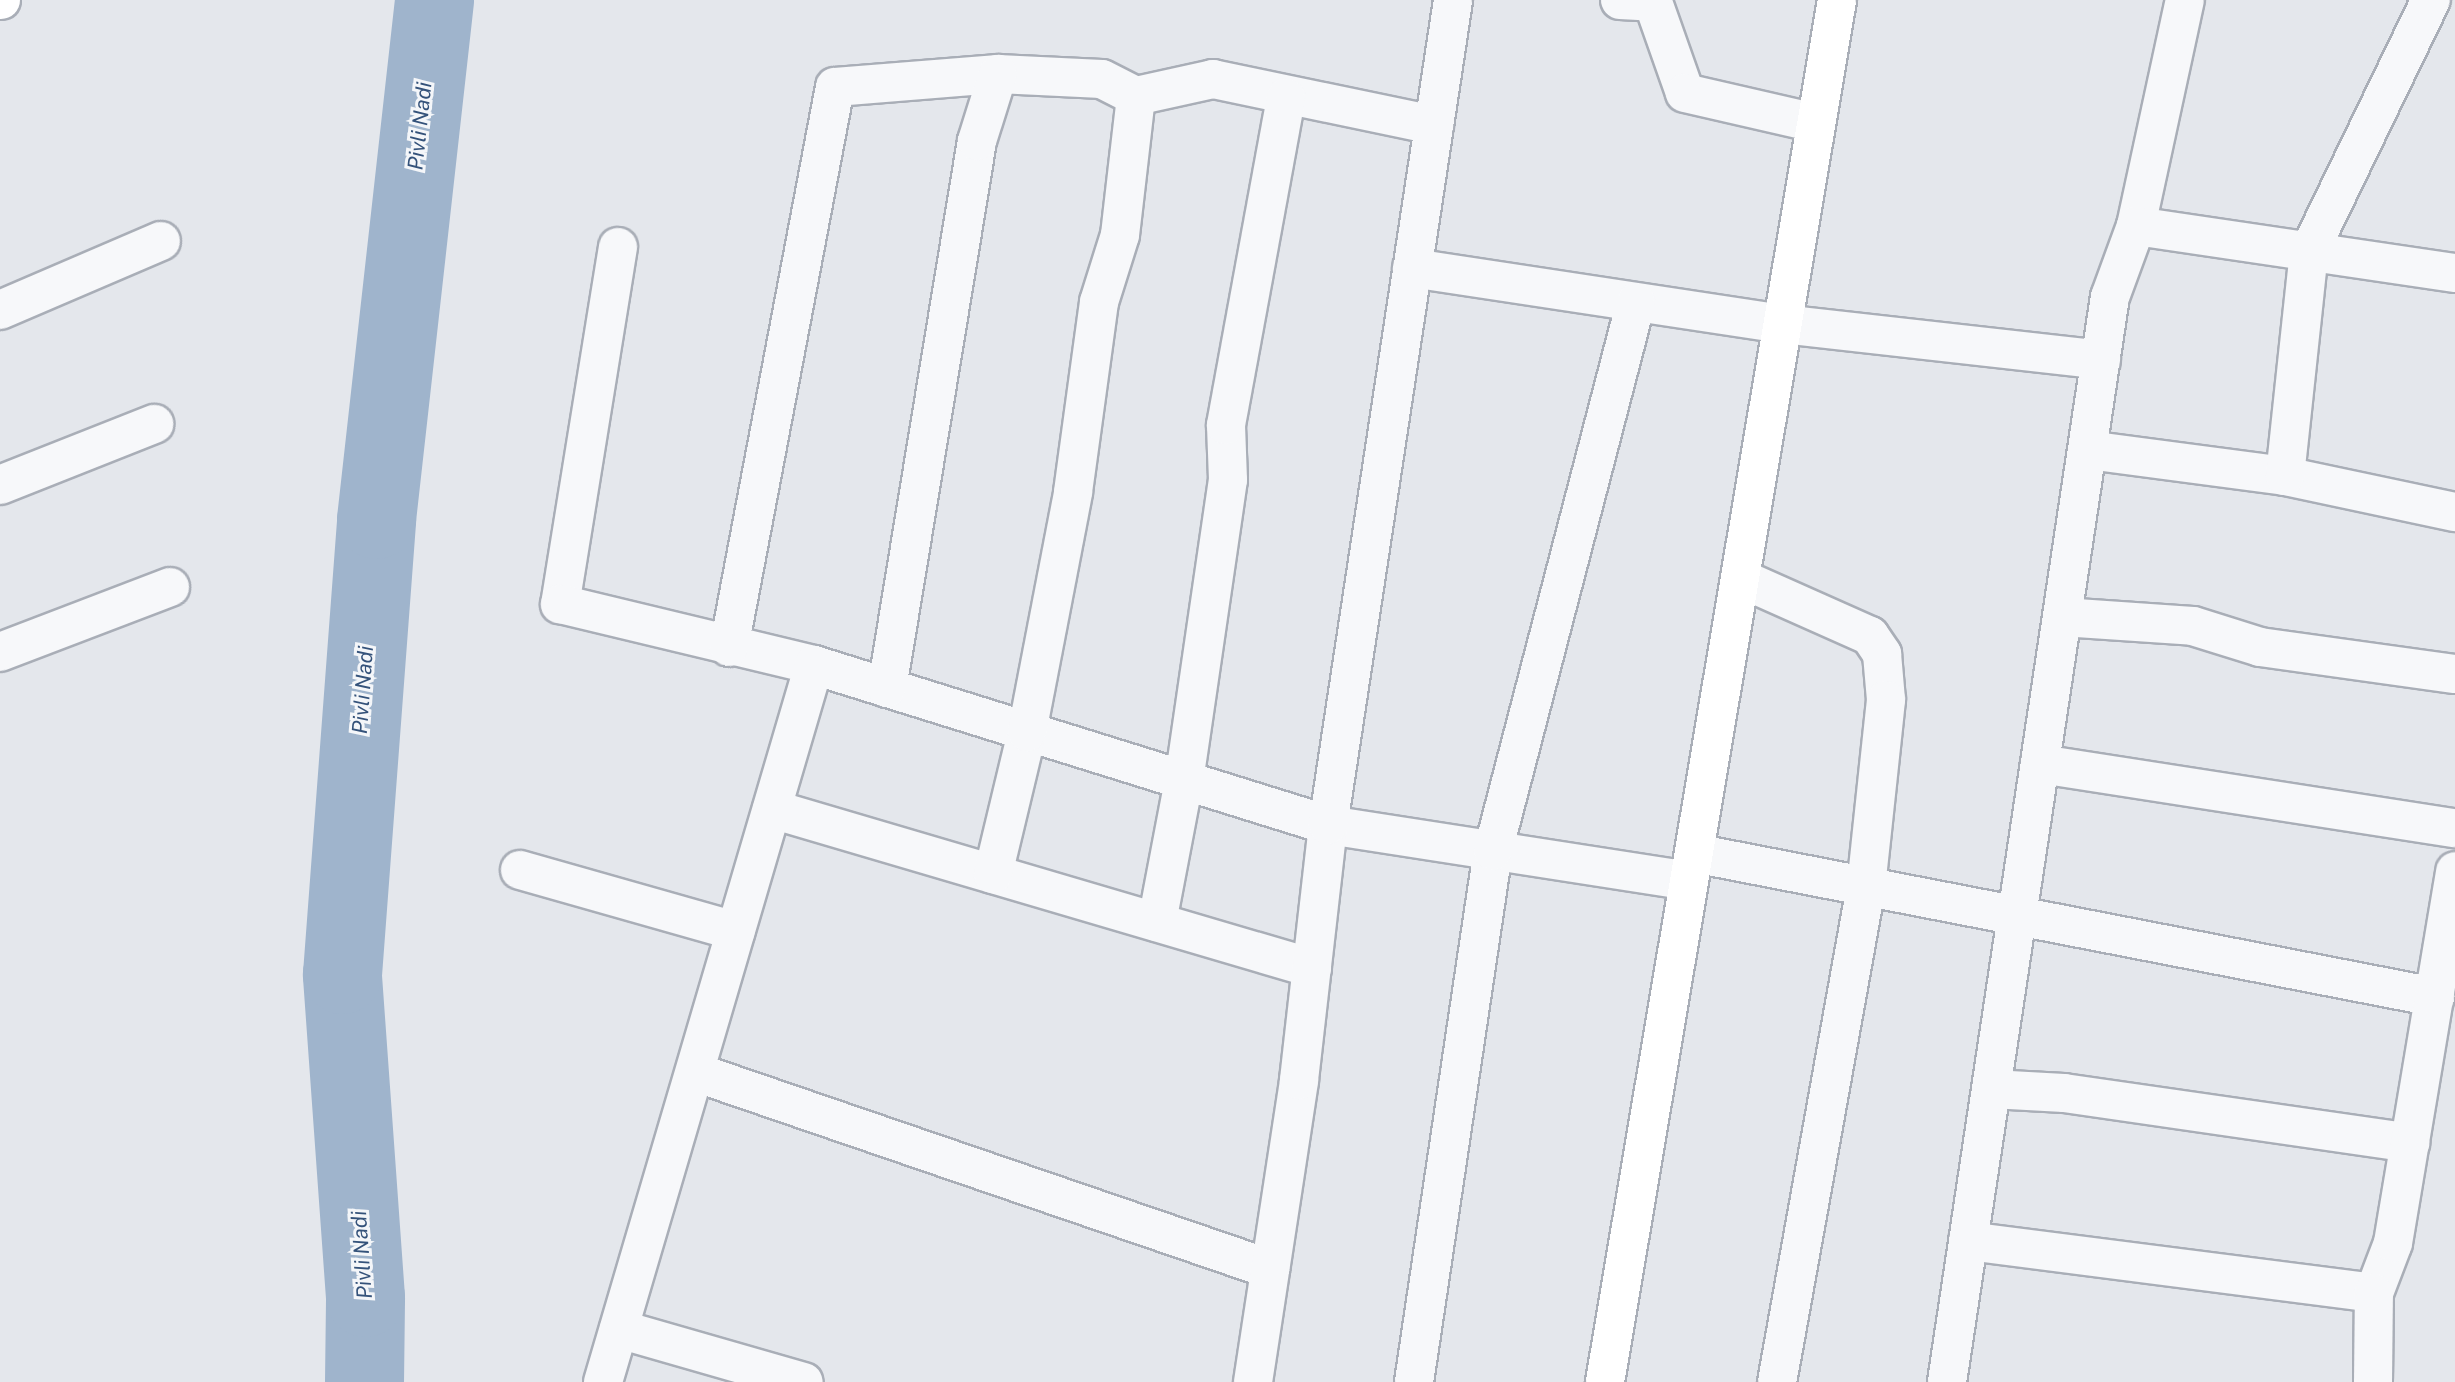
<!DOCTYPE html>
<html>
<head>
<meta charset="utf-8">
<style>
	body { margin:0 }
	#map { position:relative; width:2455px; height:1382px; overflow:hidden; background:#e4e7ec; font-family:"Public Sans",sans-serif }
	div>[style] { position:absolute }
	.river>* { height:79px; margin:-39.5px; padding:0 39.5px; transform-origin:39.5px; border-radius:39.5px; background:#9fb4cc }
	.roads { filter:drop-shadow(2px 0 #a9aeb7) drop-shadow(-2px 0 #a9aeb7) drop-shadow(0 2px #a9aeb7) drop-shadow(0 -2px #a9aeb7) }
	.street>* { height:38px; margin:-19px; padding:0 19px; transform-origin:19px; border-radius:19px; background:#f7f8fa }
	.secondary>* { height:38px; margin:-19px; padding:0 19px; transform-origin:19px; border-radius:19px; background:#fff }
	span { translate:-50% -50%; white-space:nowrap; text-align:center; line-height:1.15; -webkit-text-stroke:6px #f4f6f9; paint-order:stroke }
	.water-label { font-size:21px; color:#34527a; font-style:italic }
</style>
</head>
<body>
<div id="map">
	<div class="river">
		<div style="left:364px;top:1382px;width:85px;rotate:-89.3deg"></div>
		<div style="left:365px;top:1297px;width:324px;rotate:-94.1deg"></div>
		<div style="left:342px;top:974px;width:456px;rotate:-85.7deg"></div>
		<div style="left:376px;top:519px;width:522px;rotate:-83.62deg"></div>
	</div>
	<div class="roads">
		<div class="street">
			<div style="left:1620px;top:0;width:33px;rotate:3deg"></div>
			<div style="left:1653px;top:2px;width:96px;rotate:70.6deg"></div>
			<div style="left:1685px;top:93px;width:134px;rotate:12.9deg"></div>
			<div style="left:2136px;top:226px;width:231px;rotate:-77.8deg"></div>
			<div style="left:618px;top:247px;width:362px;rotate:99.2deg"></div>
			<div style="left:560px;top:604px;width:261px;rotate:13.5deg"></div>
			<div style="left:814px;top:665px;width:538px;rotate:17.29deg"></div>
			<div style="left:1328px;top:825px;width:365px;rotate:8.8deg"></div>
			<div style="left:1412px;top:268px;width:374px;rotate:8.6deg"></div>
			<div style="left:1782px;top:324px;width:321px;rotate:6.4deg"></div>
			<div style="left:0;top:310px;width:175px;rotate:-23.2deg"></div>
			<div style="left:2088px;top:450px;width:199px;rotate:7.5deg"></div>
			<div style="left:2285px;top:476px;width:174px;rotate:12deg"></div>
			<div style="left:2285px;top:476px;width:225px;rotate:-83.9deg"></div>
			<div style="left:2309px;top:252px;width:280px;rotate:-64.2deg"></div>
			<div style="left:0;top:485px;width:166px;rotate:-21.6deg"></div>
			<div style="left:1740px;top:578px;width:142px;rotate:24deg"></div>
			<div style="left:1870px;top:636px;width:22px;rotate:56deg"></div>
			<div style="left:1882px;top:654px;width:46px;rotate:85deg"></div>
			<div style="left:1886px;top:700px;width:188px;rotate:96.1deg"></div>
			<div style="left:1866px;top:887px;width:503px;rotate:100.19deg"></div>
			<div style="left:2062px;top:617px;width:131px;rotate:3.9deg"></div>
			<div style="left:2193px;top:626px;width:70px;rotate:17.4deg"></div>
			<div style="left:2260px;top:647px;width:197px;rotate:7.9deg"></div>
			<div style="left:729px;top:647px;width:570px;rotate:-79.28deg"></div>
			<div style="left:835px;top:87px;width:164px;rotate:-4.6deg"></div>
			<div style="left:998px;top:74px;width:104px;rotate:2.8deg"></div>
			<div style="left:1102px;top:79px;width:38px;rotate:27deg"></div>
			<div style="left:1136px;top:96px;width:79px;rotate:-12.4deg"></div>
			<div style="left:1213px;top:79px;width:226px;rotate:11.8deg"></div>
			<div style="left:0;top:652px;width:182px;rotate:-20.9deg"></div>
			<div style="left:887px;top:688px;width:554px;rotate:-80.66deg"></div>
			<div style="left:977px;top:141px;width:70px;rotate:-72.6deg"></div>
			<div style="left:2040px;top:764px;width:420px;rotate:8.8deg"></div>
			<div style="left:772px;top:809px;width:563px;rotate:16.41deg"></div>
			<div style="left:1694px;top:853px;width:755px;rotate:11deg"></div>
			<div style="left:520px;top:870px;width:224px;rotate:15.8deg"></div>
			<div style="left:993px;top:874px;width:146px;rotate:-76.5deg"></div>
			<div style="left:1027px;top:732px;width:244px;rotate:-79.1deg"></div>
			<div style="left:1073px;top:492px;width:192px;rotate:-82.2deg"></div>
			<div style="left:1099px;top:302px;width:70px;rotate:-72.6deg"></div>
			<div style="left:1120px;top:235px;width:140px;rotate:-83.4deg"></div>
			<div style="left:1157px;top:922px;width:144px;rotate:-79.2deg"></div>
			<div style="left:1184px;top:781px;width:304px;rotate:-81.7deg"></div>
			<div style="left:1228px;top:480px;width:55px;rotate:-92.1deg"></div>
			<div style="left:1226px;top:425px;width:333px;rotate:-79.6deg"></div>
			<div style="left:695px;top:1072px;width:608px;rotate:18.91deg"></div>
			<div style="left:1991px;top:1089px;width:73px;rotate:3.1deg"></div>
			<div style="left:2064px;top:1093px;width:350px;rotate:8.2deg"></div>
			<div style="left:1968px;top:1241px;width:409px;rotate:7.3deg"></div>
			<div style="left:2374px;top:1293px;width:53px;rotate:-69.2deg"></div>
			<div style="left:2393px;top:1243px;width:377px;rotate:-80.5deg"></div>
			<div style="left:619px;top:1329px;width:192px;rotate:16deg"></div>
			<div style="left:603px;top:1382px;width:747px;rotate:-73.6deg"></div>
			<div style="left:1253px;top:1382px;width:305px;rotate:-81.3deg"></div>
			<div style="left:1299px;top:1080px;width:257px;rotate:-83.5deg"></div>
			<div style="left:1328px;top:825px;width:834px;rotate:-81.38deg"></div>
			<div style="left:1414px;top:1382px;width:537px;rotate:-81.54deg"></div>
			<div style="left:1493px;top:851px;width:567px;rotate:-75.4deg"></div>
			<div style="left:1947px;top:1382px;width:1097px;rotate:-81.46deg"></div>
			<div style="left:2110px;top:297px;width:76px;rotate:-69.9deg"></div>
			<div style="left:2136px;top:226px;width:322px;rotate:8.4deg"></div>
			<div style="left:2373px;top:1382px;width:89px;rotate:-89.4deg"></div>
		</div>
		<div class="secondary">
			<div style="left:0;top:0;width:1px"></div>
			<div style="left:1605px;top:1382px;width:1401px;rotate:-80.47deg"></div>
		</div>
	</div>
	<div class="water-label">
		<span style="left:420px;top:126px;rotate:-84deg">Pivli Nadi</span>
		<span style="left:363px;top:690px;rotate:-86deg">Pivli Nadi</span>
		<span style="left:362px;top:1255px;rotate:-94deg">Pivli Nadi</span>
	</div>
</div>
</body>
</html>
